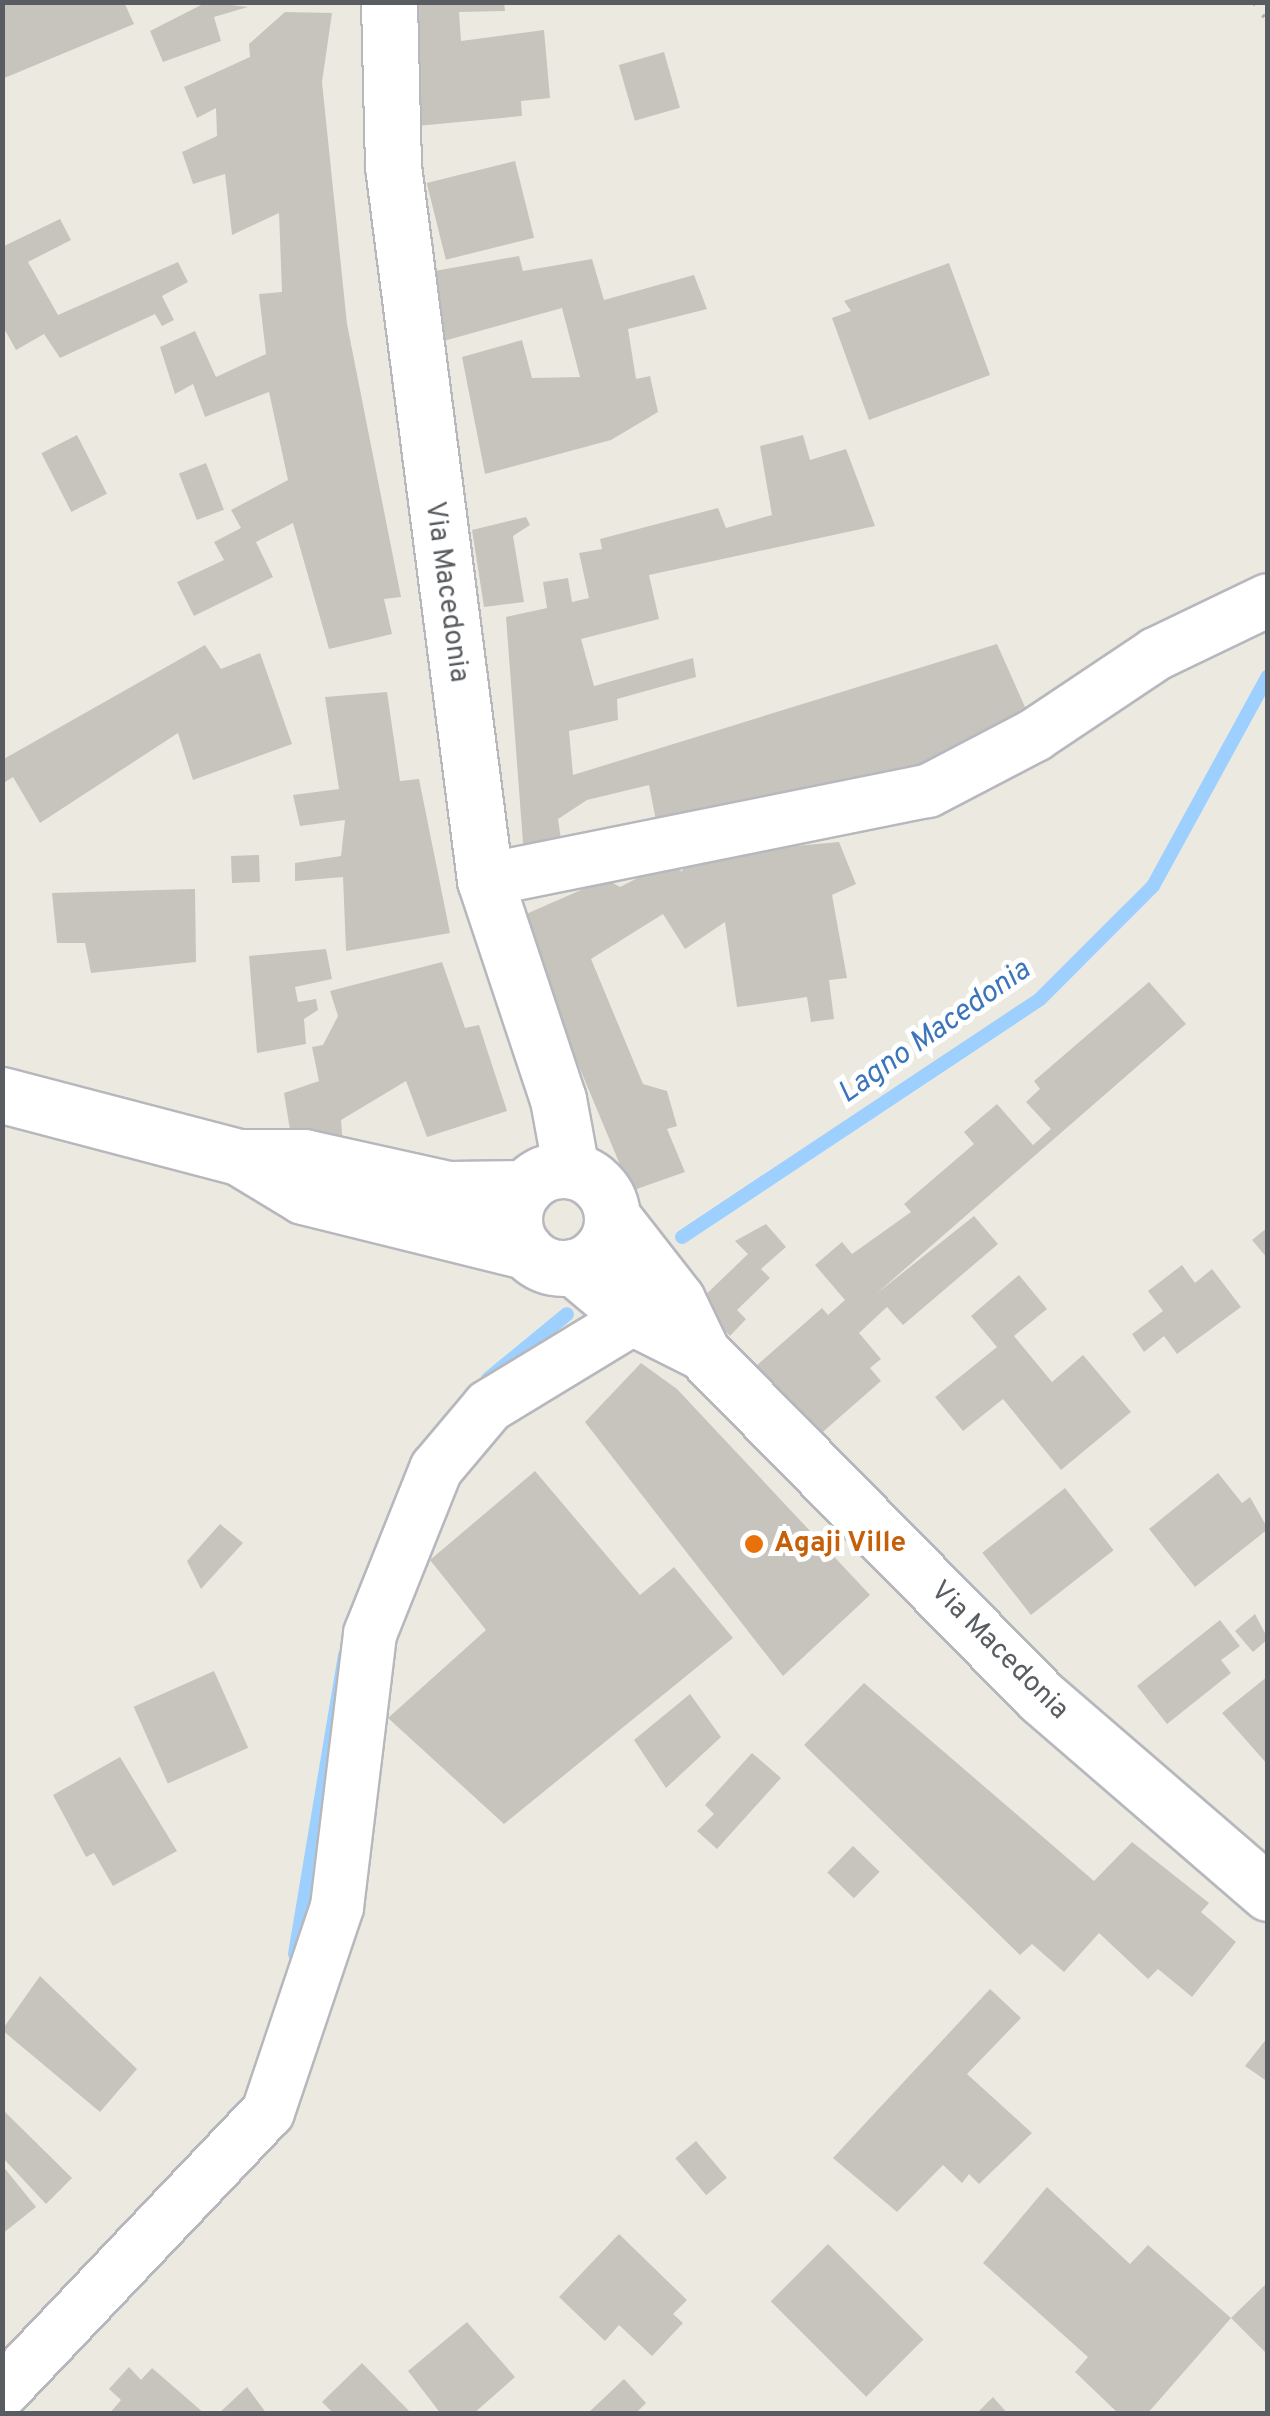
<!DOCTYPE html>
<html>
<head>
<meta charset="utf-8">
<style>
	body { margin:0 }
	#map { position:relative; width:1270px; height:2416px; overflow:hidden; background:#eceae0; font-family:Overpass,sans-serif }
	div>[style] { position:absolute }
	.stream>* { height:14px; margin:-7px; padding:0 7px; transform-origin:7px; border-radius:7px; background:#9dd0ff }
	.building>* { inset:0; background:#c7c4bd; transform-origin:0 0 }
	.roads { filter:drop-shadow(2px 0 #b6b8bd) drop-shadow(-2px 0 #b6b8bd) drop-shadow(0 2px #b6b8bd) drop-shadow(0 -2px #b6b8bd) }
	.minor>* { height:52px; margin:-26px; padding:0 26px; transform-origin:26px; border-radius:26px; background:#fff }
	.tertiary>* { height:55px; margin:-27.5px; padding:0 27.5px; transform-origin:27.5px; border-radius:27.5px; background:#fff }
	.secondary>* { height:55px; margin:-27.5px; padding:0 27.5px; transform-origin:27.5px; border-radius:27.5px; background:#fff }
	.secondary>.ring { margin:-27.5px; padding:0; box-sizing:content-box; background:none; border:55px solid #fff; border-radius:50% }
	.rail>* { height:8px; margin-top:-4px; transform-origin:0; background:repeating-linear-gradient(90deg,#b2b3b3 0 2.5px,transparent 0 14.5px) }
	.dots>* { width:28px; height:28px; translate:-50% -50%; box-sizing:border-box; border:5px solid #fff; border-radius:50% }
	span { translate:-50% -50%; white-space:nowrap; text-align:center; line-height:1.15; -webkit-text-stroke:10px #fff; paint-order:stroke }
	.street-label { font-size:28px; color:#595c61 }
	.food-label { font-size:28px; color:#c56008; font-weight:700 }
	.left { translate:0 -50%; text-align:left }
	.water-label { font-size:30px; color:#3d75ba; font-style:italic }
	.frame { position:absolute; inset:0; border:5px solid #595c61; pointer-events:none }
</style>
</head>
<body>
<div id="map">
	<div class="stream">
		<div style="left:682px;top:1237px;width:430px;rotate:-33.6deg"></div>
		<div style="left:1040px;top:999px;width:160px;rotate:-45deg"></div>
		<div style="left:1153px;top:886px;width:239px;rotate:-61.3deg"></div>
		<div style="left:488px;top:1379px;width:102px;rotate:-39.4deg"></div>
		<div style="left:295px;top:1954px;width:303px;rotate:-80.5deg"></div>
	</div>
	<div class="building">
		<div style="clip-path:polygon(2px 2px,124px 2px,134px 24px,2px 79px)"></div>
		<div style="clip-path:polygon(207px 2px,248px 7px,214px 17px,221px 41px,163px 62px,150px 31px)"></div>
		<div style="clip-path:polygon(412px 2px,504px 2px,505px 11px,459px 12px,461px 41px,544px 30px,550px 98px,521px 101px,522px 116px,417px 126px)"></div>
		<div style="clip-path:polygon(285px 12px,332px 13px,322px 82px,347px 324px,401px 597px,384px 599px,392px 634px,329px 649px,293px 523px,256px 542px,273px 577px,194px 616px,177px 582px,224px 560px,214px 542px,241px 528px,231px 510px,288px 480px,269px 392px,205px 417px,193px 384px,175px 394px,160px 347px,195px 331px,216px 377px,266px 354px,259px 294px,282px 292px,279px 213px,232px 235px,225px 174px,193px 184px,182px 152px,217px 136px,216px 108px,197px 118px,184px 87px,250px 57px,249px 44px)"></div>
		<div style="left:664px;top:52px;width:58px;height:47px;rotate:74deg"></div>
		<div style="left:515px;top:161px;width:79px;height:91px;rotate:76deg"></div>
		<div style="clip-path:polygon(60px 219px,71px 240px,28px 262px,58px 315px,178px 262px,188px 282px,162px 296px,174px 320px,162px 326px,155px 314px,60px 358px,44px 334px,16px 350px,2px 325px,2px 247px)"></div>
		<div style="clip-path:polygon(519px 256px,523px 271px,592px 259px,604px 300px,694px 275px,707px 309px,628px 329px,636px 379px,650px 376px,658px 412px,611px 440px,485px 474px,462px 357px,522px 340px,532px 378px,580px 377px,562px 308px,440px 342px,429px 272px)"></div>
		<div style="clip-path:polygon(949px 263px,990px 375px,869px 420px,832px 318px,851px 311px,844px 301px)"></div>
		<div style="left:77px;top:435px;width:66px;height:40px;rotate:63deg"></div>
		<div style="clip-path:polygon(803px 435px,810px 460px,846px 449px,875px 526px,649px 575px,659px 619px,581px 639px,594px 686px,693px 658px,696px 677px,617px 699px,618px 720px,569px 731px,573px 775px,997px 644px,1033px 725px,994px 749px,659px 836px,649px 785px,587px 800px,558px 819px,563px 853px,524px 856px,506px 617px,547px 608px,543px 582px,568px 578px,572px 602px,589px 598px,579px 553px,602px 549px,600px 539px,718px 508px,726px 528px,772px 515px,760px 446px)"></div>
		<div style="left:206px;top:463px;width:50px;height:29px;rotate:69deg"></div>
		<div style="clip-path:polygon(526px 517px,530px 525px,513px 536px,524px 602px,484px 607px,472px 530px)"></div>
		<div style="clip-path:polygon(205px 645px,221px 669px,260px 653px,292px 744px,193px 780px,178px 733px,40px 823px,13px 777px,2px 784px,2px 760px)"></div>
		<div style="clip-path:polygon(387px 692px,400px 781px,419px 779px,450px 933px,346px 951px,343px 877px,295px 881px,295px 863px,341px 856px,345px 820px,300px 826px,293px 795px,339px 789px,325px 697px)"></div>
		<div style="clip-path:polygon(839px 842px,856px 884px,832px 895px,847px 978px,829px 980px,834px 1019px,811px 1022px,807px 997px,737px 1007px,725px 922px,685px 949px,663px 914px,591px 959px,643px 1084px,667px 1091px,677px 1126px,667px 1129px,685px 1172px,631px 1191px,517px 918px,606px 879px,620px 887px,677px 858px,681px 872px,694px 855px)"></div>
		<div style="left:259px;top:855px;width:27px;height:28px;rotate:88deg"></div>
		<div style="clip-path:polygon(195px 889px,196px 962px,91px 973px,85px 943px,57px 943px,52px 893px)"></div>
		<div style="clip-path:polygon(326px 949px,332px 979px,295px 987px,298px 1002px,316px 999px,318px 1010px,304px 1019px,306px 1044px,257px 1053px,249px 956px)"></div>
		<div style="clip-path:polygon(442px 962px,465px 1028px,479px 1025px,507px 1111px,427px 1137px,406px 1081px,341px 1120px,343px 1146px,291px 1136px,284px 1093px,319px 1081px,312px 1047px,323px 1045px,338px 1016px,330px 991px)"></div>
		<div style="clip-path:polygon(1149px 982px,1186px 1024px,876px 1294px,974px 1216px,998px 1244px,903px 1325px,887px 1307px,859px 1333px,881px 1359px,870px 1368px,881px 1381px,817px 1437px,756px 1366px,822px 1308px,828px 1315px,845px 1300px,815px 1265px,842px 1242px,852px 1254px,911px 1212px,904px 1204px,974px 1144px,964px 1132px,997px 1104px,1033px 1145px,1051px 1129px,1026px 1102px,1040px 1089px,1034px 1081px)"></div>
		<div style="clip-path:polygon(766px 1224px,786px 1247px,761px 1269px,770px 1278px,737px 1310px,746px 1319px,730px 1336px,697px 1303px,748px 1254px,735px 1241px)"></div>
		<div style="clip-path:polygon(1268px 1227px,1268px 1259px,1252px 1240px)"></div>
		<div style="clip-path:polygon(1182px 1265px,1195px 1283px,1212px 1269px,1241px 1307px,1177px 1354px,1164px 1336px,1144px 1352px,1132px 1334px,1163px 1311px,1148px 1291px)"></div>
		<div style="clip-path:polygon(1019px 1275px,1047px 1309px,1014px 1336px,1052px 1382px,1083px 1355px,1131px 1412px,1061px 1470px,1003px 1399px,963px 1431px,935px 1397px,997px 1347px,971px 1316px)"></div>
		<div style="clip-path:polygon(641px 1363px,677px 1389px,870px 1595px,783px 1676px,585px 1422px)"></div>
		<div style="clip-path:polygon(535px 1471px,640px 1595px,674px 1567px,733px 1638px,504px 1824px,388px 1718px,486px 1630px,430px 1560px)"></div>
		<div style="clip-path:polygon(1218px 1473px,1242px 1503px,1250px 1497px,1268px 1529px,1195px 1587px,1149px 1529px)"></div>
		<div style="left:1065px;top:1488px;width:79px;height:105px;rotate:52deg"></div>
		<div style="clip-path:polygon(220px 1524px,243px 1543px,201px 1589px,187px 1561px)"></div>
		<div style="clip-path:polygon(1255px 1614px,1268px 1639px,1253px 1652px,1235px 1631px)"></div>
		<div style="clip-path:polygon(1220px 1620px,1240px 1646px,1221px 1660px,1231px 1673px,1167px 1724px,1137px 1686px)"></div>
		<div style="left:214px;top:1671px;width:84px;height:88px;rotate:66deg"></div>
		<div style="clip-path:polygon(1268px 1676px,1268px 1765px,1222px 1713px)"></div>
		<div style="clip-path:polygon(864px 1683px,1094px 1881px,1132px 1842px,1209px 1903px,1201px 1912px,1236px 1942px,1192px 1997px,1158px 1969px,1148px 1979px,1099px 1933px,1064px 1972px,1032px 1944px,1020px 1955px,804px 1745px)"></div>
		<div style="clip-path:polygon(690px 1694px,721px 1737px,666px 1788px,634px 1740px)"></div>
		<div style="clip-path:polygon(752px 1753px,781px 1778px,717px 1849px,697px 1831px,714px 1814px,705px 1805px)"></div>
		<div style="clip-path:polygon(120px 1757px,177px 1851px,113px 1886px,94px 1853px,86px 1857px,53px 1795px)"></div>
		<div style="left:853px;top:1846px;width:37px;height:37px;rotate:44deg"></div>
		<div style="clip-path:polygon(40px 1976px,137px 2069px,100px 2112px,2px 2030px)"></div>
		<div style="clip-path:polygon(990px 1989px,1021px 2018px,967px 2074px,1032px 2133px,979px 2184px,969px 2174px,962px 2183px,943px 2165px,897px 2212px,833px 2158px)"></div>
		<div style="clip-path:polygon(1268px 2037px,1268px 2082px,1245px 2066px)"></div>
		<div style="clip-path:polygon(2px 2109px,72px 2178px,46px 2204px,2px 2157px)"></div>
		<div style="left:696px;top:2141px;width:48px;height:27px;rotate:50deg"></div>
		<div style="clip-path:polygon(2px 2165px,36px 2207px,2px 2234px)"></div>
		<div style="clip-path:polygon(1047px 2187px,1130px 2264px,1148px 2245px,1231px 2318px,1147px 2414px,1119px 2414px,1075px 2372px,1088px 2357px,983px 2263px)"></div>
		<div style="clip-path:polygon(619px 2234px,687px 2300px,673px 2314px,683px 2323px,652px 2356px,619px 2325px,605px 2341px,559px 2297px)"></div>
		<div style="left:828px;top:2244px;width:135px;height:81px;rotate:45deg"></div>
		<div style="clip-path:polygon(1268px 2282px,1268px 2355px,1231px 2318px)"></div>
		<div style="clip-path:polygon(467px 2322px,515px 2377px,473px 2414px,441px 2414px,408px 2371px)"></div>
		<div style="clip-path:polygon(362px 2363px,412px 2414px,334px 2414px,322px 2402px)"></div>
		<div style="clip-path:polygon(129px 2367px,141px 2380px,152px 2368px,205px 2414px,109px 2414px,121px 2400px,109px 2389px)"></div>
		<div style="clip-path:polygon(624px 2379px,646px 2403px,635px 2414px,587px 2414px)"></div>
		<div style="clip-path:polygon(247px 2387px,267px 2414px,218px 2414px)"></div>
		<div style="clip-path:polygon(993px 2397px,1008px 2414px,976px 2414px)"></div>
	</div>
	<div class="roads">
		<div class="minor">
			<div style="left:485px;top:880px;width:452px;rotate:-11.4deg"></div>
			<div style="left:928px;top:791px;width:121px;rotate:-27.6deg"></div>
			<div style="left:1035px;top:735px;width:146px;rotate:-33.8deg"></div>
			<div style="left:1156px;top:654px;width:124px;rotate:-25.7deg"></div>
			<div style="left:2px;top:2392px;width:386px;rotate:-46.5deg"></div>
			<div style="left:268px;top:2112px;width:216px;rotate:-71.4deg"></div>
			<div style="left:337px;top:1907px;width:275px;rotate:-83.1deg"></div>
			<div style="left:370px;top:1634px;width:178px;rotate:-68.2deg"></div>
			<div style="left:436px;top:1469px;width:82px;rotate:-49.9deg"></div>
			<div style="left:489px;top:1406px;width:170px;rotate:-31.3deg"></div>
		</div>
		<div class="tertiary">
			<div style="left:389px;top:2px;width:164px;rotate:88.6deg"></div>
			<div style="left:393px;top:166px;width:720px;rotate:82.66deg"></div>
			<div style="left:485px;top:880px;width:231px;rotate:71.6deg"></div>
			<div style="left:558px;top:1099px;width:72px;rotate:79.6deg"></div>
		</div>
		<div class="secondary">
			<div style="left:2px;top:1095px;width:245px;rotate:14.7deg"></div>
			<div style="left:239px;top:1157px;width:65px"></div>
			<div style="left:304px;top:1157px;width:148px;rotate:12.5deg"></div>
			<div style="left:448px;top:1189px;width:77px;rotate:-0.7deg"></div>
			<div style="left:242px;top:1159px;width:71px;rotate:31.2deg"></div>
			<div style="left:303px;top:1196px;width:230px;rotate:13.9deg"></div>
			<div class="ring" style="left:514px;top:1170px;width:43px;height:43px"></div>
			<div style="left:613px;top:1218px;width:104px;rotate:52deg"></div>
			<div style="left:677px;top:1300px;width:58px;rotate:64.3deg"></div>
			<div style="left:573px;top:1267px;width:80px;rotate:39.9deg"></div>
			<div style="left:634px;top:1318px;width:76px;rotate:26.6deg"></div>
			<div style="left:702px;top:1352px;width:484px;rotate:45.5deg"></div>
			<div style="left:1041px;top:1697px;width:300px;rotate:40.8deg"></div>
		</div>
	</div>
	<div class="rail">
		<div style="left:1256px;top:2px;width:21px;rotate:55deg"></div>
	</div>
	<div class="dots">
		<div style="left:754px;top:1544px;background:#e8710a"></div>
	</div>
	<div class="street-label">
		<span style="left:446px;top:592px;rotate:82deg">Via Macedonia</span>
		<span style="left:999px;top:1651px;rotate:45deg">Via Macedonia</span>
	</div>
	<div class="food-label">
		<span class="left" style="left:774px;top:1544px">Agaji Ville</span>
	</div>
	<div class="water-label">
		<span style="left:935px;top:1033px;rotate:-35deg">Lagno Macedonia</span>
	</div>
	<div class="frame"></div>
</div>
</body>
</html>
